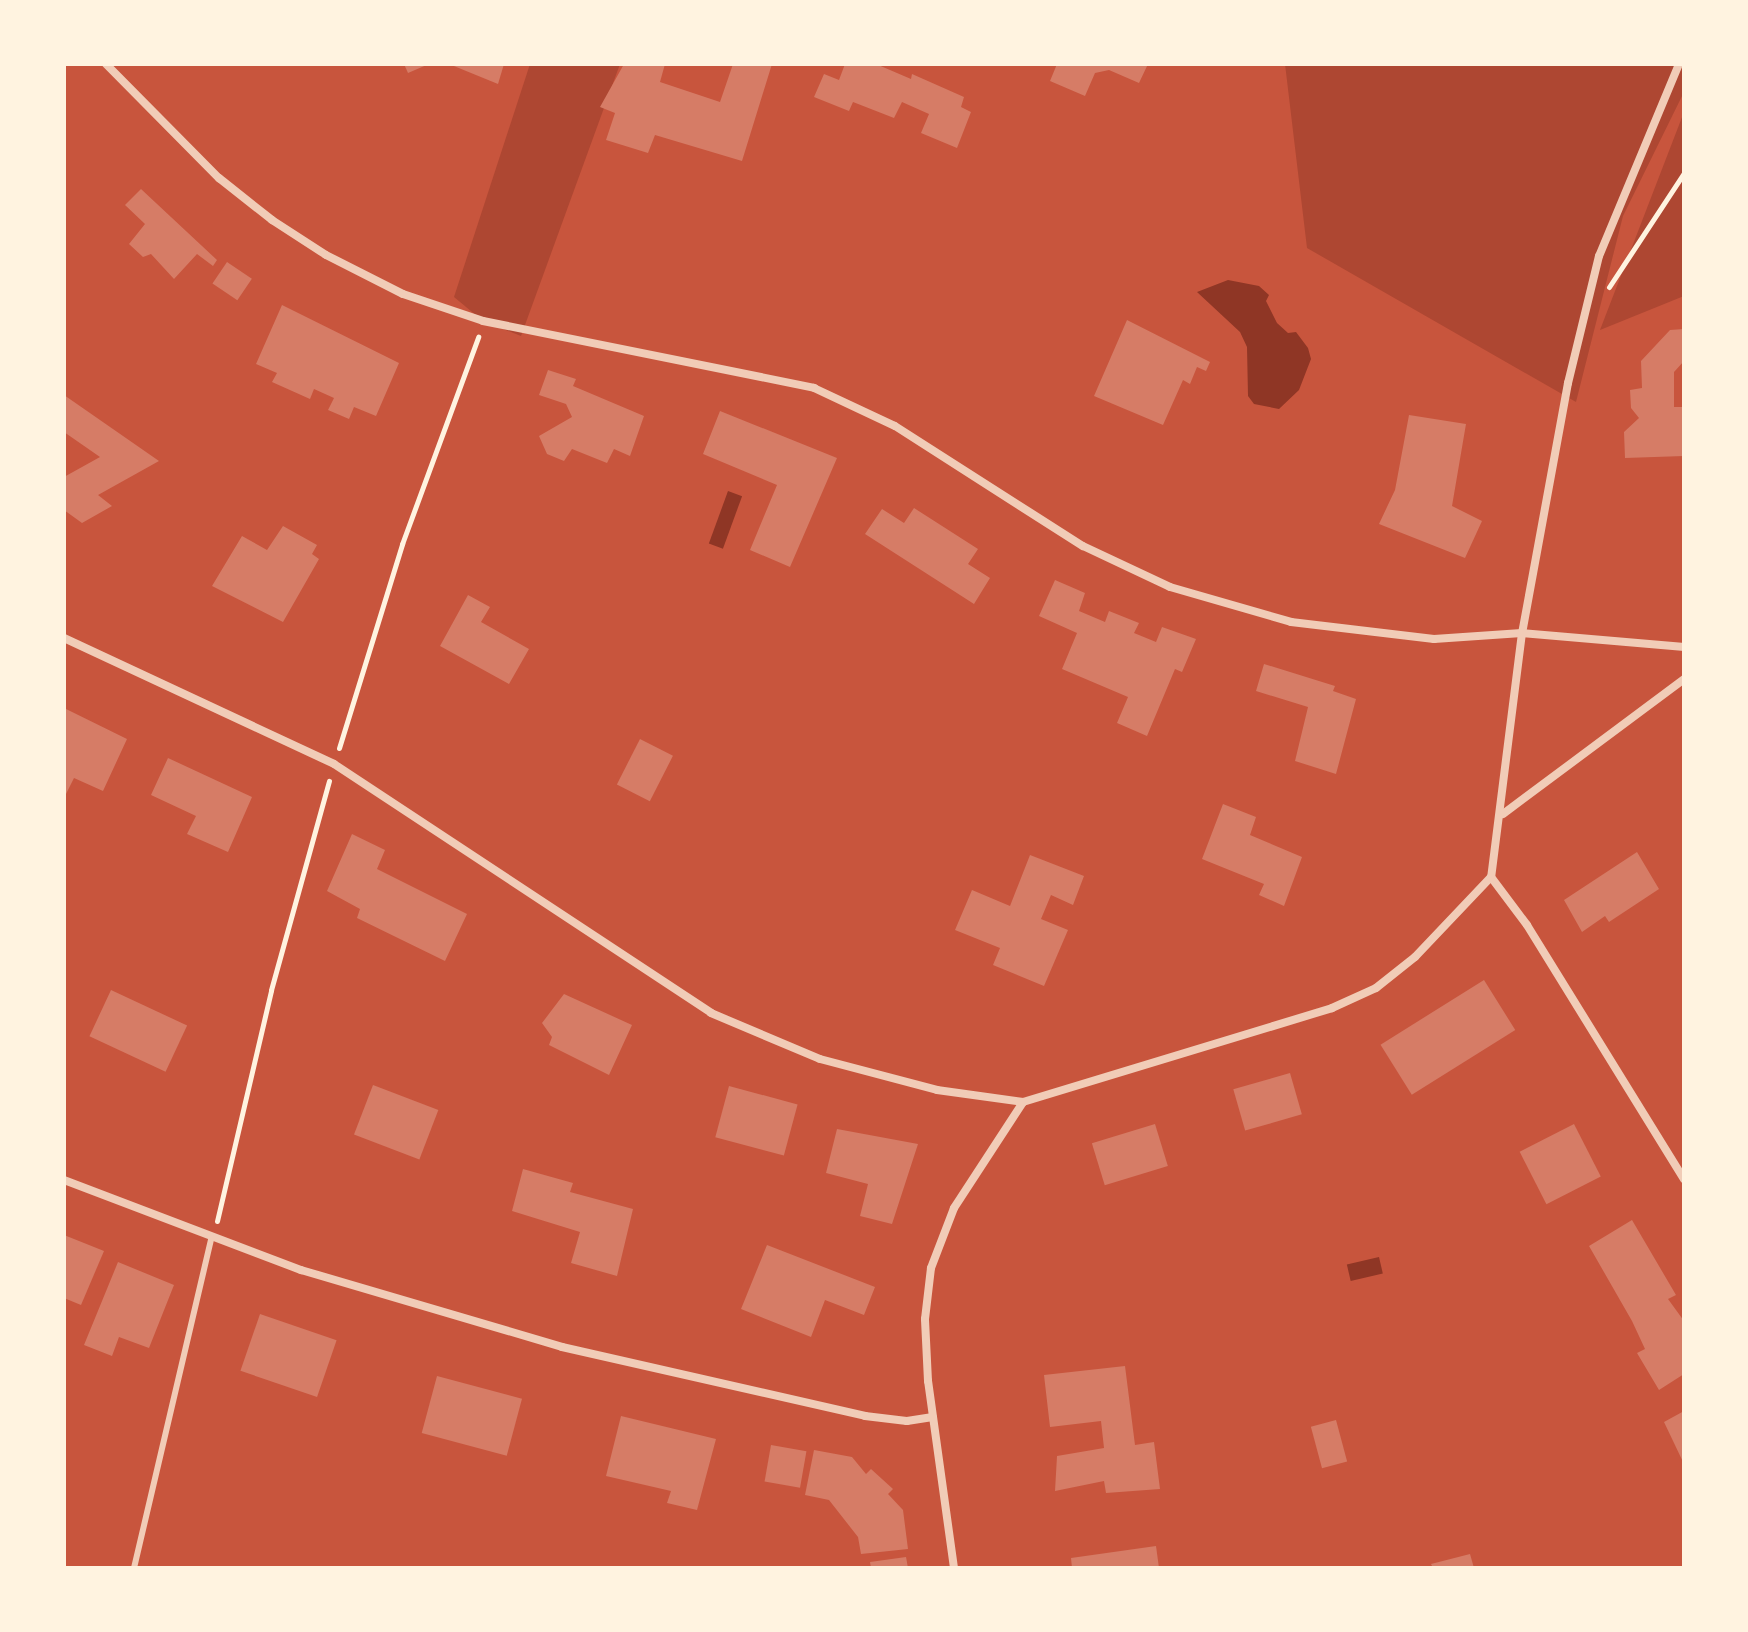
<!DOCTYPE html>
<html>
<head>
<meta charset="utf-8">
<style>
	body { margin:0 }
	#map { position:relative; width:1748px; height:1632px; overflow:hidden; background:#c8553d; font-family:Figtree,sans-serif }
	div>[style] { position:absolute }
	.green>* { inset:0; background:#ae4732 }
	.water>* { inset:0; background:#8f3625; transform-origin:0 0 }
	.building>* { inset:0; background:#d67c66; transform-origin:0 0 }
	.path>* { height:5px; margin:-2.5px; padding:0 2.5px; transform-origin:2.5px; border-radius:2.5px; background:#fff3e0 }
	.service>* { height:6px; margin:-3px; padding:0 3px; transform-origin:3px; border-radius:3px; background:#f1ccb7 }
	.minor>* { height:8px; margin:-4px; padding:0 4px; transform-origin:4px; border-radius:4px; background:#f1ccb7 }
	span { translate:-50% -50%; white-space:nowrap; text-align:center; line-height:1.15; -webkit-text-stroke:6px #fff3e0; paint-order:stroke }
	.frame { position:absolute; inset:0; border:66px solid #fff3e0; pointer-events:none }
</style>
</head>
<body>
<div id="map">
	<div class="green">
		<div style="clip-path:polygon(530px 64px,620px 64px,521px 336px,483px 321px,454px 297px)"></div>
		<div style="clip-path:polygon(1285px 64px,1684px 64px,1684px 92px,1623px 216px,1576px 402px,1307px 248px)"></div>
		<div style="clip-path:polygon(1684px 112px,1684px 296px,1600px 330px)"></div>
	</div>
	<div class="water">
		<div style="clip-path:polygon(1228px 280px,1259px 286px,1269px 295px,1266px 301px,1277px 323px,1288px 333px,1296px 332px,1308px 348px,1311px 359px,1299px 390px,1279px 409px,1254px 404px,1248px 396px,1247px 347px,1240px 332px,1197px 292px)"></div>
		<div style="left:728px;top:491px;width:15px;height:56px;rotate:20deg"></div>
		<div style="left:1379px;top:1257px;width:17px;height:33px;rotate:77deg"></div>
	</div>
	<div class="building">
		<div style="clip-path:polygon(404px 64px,429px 64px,408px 73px)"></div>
		<div style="clip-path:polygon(449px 64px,504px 64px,498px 84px)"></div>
		<div style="clip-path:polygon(624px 64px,665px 64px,660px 82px,720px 102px,733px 64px,772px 64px,742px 161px,655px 135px,648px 153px,606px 140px,615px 113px,600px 107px)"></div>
		<div style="clip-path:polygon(845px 64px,876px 64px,911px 79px,912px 74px,964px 97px,961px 107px,971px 112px,957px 148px,921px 133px,929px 114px,902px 102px,894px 118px,853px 102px,849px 111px,814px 97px,824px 74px,839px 80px)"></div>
		<div style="clip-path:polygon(1057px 64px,1148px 64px,1139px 83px,1109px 70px,1095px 73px,1085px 96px,1050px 81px)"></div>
		<div style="clip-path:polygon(141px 189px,217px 260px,213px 266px,197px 254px,174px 279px,151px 254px,143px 257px,129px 244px,145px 224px,125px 205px)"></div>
		<div style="left:227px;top:262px;width:30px;height:26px;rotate:34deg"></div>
		<div style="clip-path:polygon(282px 305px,399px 363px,376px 416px,354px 407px,349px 419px,328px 410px,334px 398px,314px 389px,310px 399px,272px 382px,277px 373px,256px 364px)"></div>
		<div style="clip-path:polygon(1127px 320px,1210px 362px,1206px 371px,1197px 367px,1190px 384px,1183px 380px,1163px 425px,1094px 396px)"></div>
		<div style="clip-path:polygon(1684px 329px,1684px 361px,1674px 372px,1674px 407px,1684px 407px,1684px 456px,1625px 458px,1624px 432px,1639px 418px,1631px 408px,1630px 390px,1642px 388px,1641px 361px,1670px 330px)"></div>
		<div style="clip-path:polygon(548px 370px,576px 379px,573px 386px,644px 416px,630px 456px,614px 449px,607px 463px,572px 449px,564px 461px,547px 454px,539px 436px,572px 417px,566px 404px,539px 395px)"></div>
		<div style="clip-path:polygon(64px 395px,159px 461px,98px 495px,112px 506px,82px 523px,64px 510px,64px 477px,100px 457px,64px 432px)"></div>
		<div style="clip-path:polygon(720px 411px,837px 458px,790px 567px,750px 550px,777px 485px,703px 454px)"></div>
		<div style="clip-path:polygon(1409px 415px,1466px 424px,1452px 506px,1482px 521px,1465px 558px,1379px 524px,1395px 490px)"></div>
		<div style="clip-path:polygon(914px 508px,978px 549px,968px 564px,990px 578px,974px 604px,865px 534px,882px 509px,904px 523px)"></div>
		<div style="clip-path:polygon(283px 526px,317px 545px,312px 554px,319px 559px,283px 622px,212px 586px,242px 536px,267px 550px)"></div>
		<div style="clip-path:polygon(1055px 580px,1085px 593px,1079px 611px,1105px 622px,1109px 611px,1139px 623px,1134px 633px,1156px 642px,1162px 627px,1196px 639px,1182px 672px,1175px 669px,1147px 736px,1117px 723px,1128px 697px,1062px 669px,1077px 633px,1039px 616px)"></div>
		<div style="clip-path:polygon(468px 595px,490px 607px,481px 622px,529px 649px,509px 684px,440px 646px)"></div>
		<div style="clip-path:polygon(1264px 664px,1335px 686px,1333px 691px,1356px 699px,1336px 774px,1295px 761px,1308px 707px,1256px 691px)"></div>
		<div style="clip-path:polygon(64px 708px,127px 739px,103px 791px,74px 778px,64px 798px)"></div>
		<div style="left:640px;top:739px;width:37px;height:51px;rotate:27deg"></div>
		<div style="clip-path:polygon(168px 758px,252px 797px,228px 852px,187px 834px,196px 816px,151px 795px)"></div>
		<div style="clip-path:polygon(1223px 804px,1256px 817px,1250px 835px,1302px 857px,1284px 906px,1259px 895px,1264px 884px,1202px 859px)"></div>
		<div style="clip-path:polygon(352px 834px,385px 850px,377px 869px,467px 914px,445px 961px,357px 918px,360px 909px,327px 891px)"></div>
		<div style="clip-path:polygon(1637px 852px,1659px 889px,1609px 922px,1605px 916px,1582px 932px,1564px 900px)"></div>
		<div style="clip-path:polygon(1030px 855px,1084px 876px,1073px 905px,1051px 895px,1041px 919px,1068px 930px,1044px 986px,993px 965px,1000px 948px,955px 930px,972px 890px,1010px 906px)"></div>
		<div style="left:1484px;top:980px;width:59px;height:122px;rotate:58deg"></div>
		<div style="left:111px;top:990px;width:84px;height:51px;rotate:25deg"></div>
		<div style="clip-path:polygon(564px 994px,632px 1025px,609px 1075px,549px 1045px,552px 1037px,542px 1023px)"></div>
		<div style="left:1290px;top:1073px;width:43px;height:59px;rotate:74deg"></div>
		<div style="left:373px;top:1085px;width:70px;height:53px;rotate:21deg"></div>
		<div style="left:729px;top:1086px;width:71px;height:53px;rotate:15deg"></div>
		<div style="left:1155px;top:1124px;width:44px;height:66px;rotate:73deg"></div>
		<div style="left:1574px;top:1124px;width:59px;height:61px;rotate:63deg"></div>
		<div style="clip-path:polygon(837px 1129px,918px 1144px,892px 1224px,860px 1216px,868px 1184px,826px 1173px)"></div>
		<div style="clip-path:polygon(523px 1169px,573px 1183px,570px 1192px,633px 1209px,617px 1276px,571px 1263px,580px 1232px,512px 1211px)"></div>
		<div style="clip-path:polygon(1632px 1220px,1676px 1295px,1668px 1299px,1684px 1321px,1684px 1374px,1659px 1390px,1637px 1353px,1645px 1349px,1632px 1321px,1589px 1246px)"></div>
		<div style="clip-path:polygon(64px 1235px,104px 1251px,81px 1305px,64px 1298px)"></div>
		<div style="clip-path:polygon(767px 1245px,875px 1287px,864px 1315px,825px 1300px,811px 1337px,741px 1309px)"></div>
		<div style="clip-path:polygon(118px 1262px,174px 1285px,149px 1348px,119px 1337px,112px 1356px,84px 1345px)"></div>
		<div style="left:260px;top:1314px;width:81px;height:60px;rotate:19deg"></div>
		<div style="clip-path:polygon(1125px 1366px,1135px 1445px,1154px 1442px,1160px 1489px,1106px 1493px,1104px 1481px,1055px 1491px,1057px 1456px,1104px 1448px,1101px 1421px,1050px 1427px,1044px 1375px)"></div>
		<div style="left:437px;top:1376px;width:88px;height:59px;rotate:15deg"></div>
		<div style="clip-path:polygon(1684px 1411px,1684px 1464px,1664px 1422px)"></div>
		<div style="clip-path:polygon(621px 1416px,716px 1439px,697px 1510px,667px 1503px,671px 1491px,606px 1476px)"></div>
		<div style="left:1336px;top:1420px;width:43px;height:26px;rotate:75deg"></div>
		<div style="left:771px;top:1445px;width:36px;height:37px;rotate:10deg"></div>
		<div style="clip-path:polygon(814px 1450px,852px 1457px,866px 1474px,871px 1469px,893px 1489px,888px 1494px,903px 1510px,908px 1549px,861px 1554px,858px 1537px,829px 1500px,805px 1495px)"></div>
		<div style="clip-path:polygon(1156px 1546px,1159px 1568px,1072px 1568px,1071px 1558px)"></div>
		<div style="clip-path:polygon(1470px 1554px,1474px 1568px,1433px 1568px,1431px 1564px)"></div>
		<div style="clip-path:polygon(906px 1557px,908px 1568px,871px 1568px,870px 1562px)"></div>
	</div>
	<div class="path">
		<div style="left:1609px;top:287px;width:136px;rotate:-56.7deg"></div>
		<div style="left:339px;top:748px;width:214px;rotate:-72.8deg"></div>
		<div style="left:402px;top:544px;width:221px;rotate:-69.8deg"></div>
		<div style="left:217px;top:1221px;width:237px;rotate:-76.8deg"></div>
		<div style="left:271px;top:990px;width:217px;rotate:-74.5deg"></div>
	</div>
	<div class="service">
		<div style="left:134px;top:1568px;width:338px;rotate:-76.8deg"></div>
	</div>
	<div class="minor">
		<div style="left:106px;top:64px;width:161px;rotate:45.3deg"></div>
		<div style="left:219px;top:178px;width:68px;rotate:38.4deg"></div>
		<div style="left:272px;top:220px;width:64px;rotate:32.9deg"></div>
		<div style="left:326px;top:255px;width:86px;rotate:26.9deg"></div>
		<div style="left:403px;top:294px;width:84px;rotate:18.6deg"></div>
		<div style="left:483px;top:321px;width:338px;rotate:11.4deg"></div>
		<div style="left:814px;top:388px;width:89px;rotate:25.1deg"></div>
		<div style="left:895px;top:426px;width:223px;rotate:32.6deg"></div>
		<div style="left:1083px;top:546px;width:96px;rotate:25.2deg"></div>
		<div style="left:1170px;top:587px;width:126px;rotate:16.1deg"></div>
		<div style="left:1291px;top:622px;width:144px;rotate:6.8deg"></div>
		<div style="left:1434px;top:639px;width:88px;rotate:-3.9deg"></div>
		<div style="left:1522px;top:633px;width:163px;rotate:4.9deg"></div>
		<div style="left:1679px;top:64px;width:208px;rotate:112.6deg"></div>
		<div style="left:1599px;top:256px;width:131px;rotate:103.7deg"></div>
		<div style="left:1568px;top:383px;width:254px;rotate:100.4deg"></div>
		<div style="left:1522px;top:633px;width:246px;rotate:97.2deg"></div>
		<div style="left:1491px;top:877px;width:60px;rotate:53.1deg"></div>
		<div style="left:1527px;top:925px;width:299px;rotate:58.3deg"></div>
		<div style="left:64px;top:638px;width:298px;rotate:25deg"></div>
		<div style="left:334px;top:764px;width:452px;rotate:33.4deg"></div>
		<div style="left:711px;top:1013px;width:118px;rotate:22.9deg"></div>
		<div style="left:820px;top:1059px;width:121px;rotate:14.8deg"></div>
		<div style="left:937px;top:1090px;width:87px;rotate:7.9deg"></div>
		<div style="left:1503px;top:814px;width:226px;rotate:-36.7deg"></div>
		<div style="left:64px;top:1180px;width:254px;rotate:20.8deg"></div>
		<div style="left:301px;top:1270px;width:272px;rotate:16.4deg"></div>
		<div style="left:562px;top:1347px;width:311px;rotate:12.8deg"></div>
		<div style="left:865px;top:1416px;width:42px;rotate:6.8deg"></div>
		<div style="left:907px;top:1421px;width:26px;rotate:-9deg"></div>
		<div style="left:954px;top:1568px;width:189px;rotate:-97.9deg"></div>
		<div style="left:928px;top:1381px;width:62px;rotate:-92.8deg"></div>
		<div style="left:925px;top:1319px;width:51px;rotate:-83.3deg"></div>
		<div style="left:931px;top:1268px;width:64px;rotate:-69deg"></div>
		<div style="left:954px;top:1208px;width:126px;rotate:-56.9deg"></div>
		<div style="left:1023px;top:1102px;width:323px;rotate:-16.9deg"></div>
		<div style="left:1332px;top:1008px;width:48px;rotate:-24.4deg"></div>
		<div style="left:1376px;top:988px;width:50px;rotate:-38.5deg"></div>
		<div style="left:1415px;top:957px;width:110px;rotate:-46.5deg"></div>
	</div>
	<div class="frame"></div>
</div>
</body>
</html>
